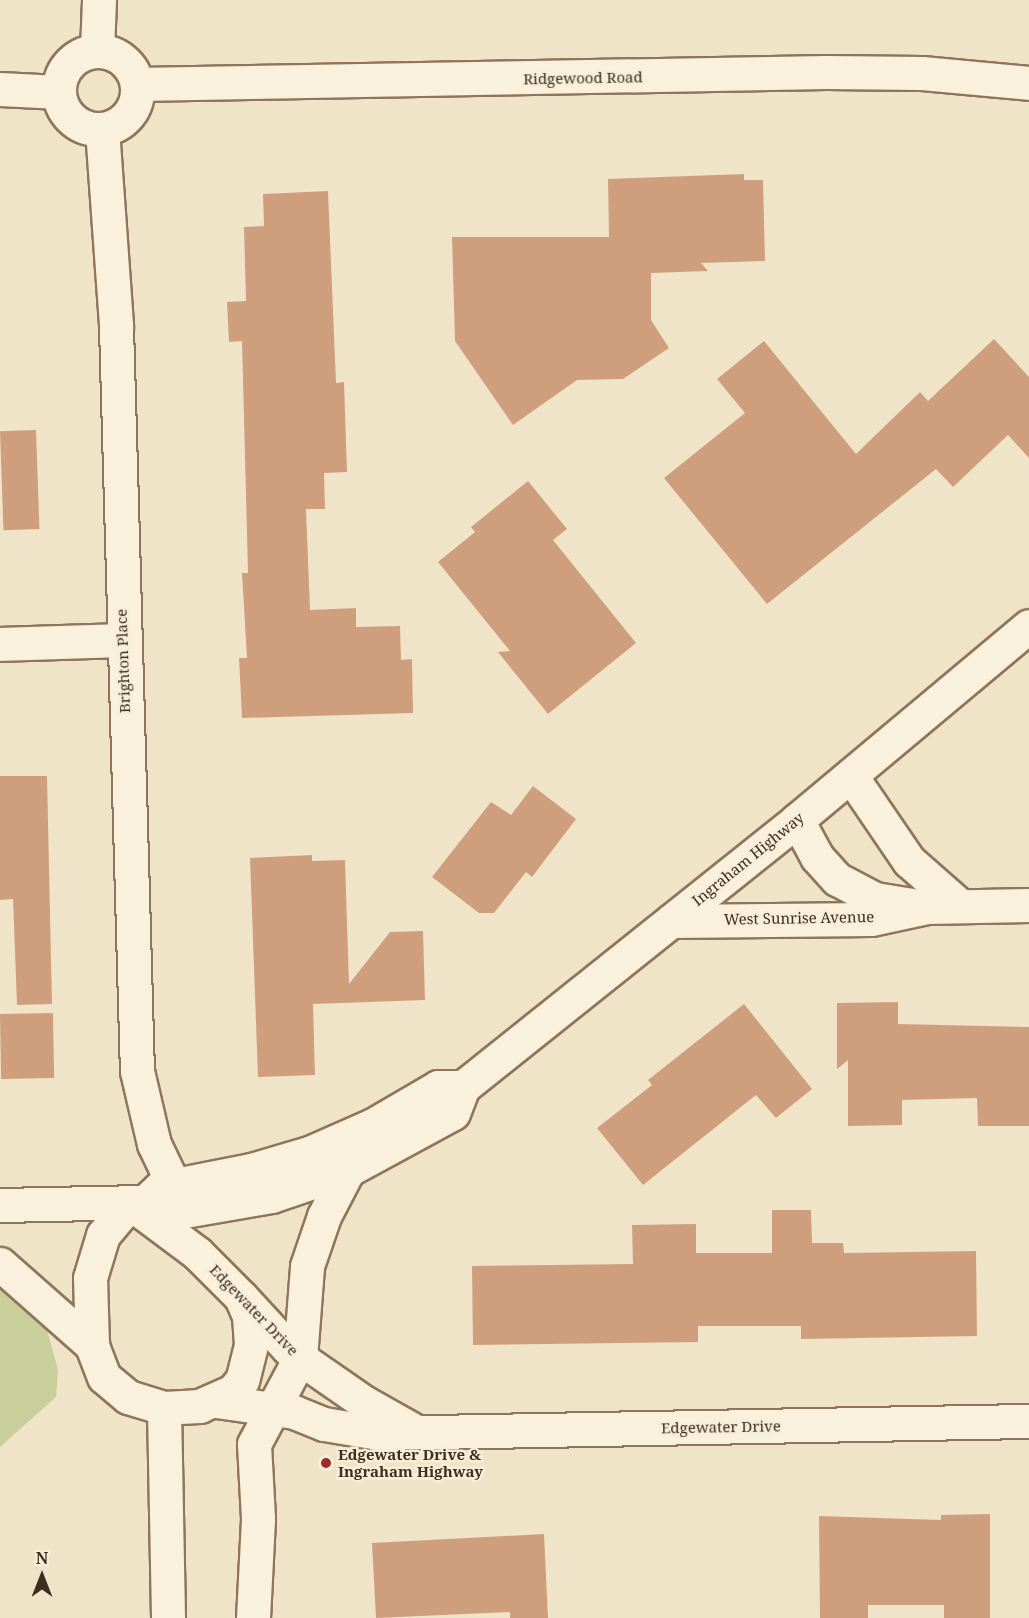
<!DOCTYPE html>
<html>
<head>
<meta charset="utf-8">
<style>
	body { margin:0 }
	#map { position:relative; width:1029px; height:1618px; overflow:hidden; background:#f0e4c8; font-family:"Noto Serif",serif }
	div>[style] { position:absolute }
	.green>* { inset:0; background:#c9cf9b }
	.building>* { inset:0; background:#cf9f7d; transform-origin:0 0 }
	.roads { filter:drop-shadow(2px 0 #8d765c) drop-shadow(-2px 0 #8d765c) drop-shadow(0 2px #8d765c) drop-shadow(0 -2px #8d765c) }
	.minor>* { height:33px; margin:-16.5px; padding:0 16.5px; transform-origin:16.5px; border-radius:16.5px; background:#faf1dc }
	.minor>.ring { margin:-16.5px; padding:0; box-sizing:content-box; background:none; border:33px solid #faf1dc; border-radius:50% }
	.tertiary>* { height:33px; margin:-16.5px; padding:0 16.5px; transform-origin:16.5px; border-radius:16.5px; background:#faf1dc }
	.secondary>* { height:33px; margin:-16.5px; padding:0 16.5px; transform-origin:16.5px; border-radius:16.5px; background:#faf1dc }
	.dots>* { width:16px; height:16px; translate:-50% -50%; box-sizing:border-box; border:3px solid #f7eed8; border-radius:50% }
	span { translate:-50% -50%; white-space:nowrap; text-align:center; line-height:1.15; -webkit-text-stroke:5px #f7eed8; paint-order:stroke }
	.street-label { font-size:15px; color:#3d2e20 }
	.poi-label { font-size:15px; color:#3d2e20; font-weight:700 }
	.left { translate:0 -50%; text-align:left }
	.north { position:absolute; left:12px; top:1546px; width:60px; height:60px; -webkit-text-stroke:4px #f7eed8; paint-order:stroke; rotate:0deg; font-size:16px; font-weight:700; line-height:24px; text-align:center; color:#3d2e20 }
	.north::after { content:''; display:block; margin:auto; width:21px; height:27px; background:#3d2e20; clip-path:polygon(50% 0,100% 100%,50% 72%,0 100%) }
</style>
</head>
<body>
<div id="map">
	<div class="green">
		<div style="clip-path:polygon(0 1289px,32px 1313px,47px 1330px,58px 1370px,56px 1397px,0 1447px)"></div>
	</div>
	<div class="building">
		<div style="clip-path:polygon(744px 174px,744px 180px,763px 180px,765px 261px,701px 263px,708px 271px,651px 273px,651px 320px,669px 348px,623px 379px,577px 380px,513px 425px,455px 341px,452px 237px,609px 237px,608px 179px)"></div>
		<div style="clip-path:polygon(328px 191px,336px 383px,344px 382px,347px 472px,324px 473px,325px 509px,306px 509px,310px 610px,356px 608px,356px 627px,400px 626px,401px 660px,412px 659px,413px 713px,242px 718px,239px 658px,247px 658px,242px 573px,248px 573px,242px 341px,229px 342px,227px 302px,246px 301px,244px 227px,264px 226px,263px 194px)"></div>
		<div style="clip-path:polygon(994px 339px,1029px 377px,1029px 458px,1008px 435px,953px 487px,936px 469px,767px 604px,664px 478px,745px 413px,717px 379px,764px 341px,856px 454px,920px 392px,928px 401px)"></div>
		<div style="left:36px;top:430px;width:99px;height:36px;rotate:88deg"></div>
		<div style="clip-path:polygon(528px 481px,567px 529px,553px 540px,636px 643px,548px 714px,498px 652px,510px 651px,438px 562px,475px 532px,471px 527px)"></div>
		<div style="clip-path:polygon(0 776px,47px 776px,52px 1004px,17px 1005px,13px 899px,0 900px)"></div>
		<div style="clip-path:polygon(533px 786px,576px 819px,532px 877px,526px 872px,494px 913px,479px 913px,432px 877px,491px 802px,511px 815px)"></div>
		<div style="clip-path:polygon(312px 855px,312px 861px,345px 860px,349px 984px,390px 932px,423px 931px,425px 1000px,313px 1004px,315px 1075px,258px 1077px,250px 858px)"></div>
		<div style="clip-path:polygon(898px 1002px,898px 1024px,1029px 1027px,1029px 1126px,978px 1126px,977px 1098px,902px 1100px,902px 1125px,848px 1126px,848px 1060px,837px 1069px,837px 1003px)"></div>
		<div style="clip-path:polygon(744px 1004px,812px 1089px,776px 1118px,756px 1095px,643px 1185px,597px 1128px,652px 1085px,648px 1080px)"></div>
		<div style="left:53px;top:1013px;width:65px;height:53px;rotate:89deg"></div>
		<div style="clip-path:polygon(772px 1210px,811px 1210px,812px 1243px,843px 1243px,844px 1253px,976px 1251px,977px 1336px,801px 1339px,801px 1326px,698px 1326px,698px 1342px,473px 1345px,472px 1266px,633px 1264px,632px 1225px,696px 1224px,696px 1253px,772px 1253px)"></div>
		<div style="clip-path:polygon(990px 1514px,990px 1618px,944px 1618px,944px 1605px,868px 1605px,868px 1618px,820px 1618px,819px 1516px,941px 1520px,941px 1515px)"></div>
		<div style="clip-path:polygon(544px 1534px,548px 1618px,510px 1618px,510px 1612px,376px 1618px,372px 1543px)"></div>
	</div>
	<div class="roads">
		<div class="minor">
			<div style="left:97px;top:50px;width:50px;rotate:-87.7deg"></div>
			<div class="ring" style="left:59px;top:51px;width:45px;height:45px"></div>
			<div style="left:137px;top:84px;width:689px;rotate:-1deg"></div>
			<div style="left:826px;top:72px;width:96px;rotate:0.6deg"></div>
			<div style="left:922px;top:73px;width:107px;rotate:5.3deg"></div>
			<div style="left:0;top:89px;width:59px;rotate:2.9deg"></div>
			<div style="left:102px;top:129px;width:197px;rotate:85.9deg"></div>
			<div style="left:116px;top:326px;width:745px;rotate:88.39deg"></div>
			<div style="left:137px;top:1071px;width:75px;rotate:76.9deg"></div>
			<div style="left:154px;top:1144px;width:47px;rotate:64.5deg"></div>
			<div style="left:0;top:644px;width:122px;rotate:-1.9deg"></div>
			<div style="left:851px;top:776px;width:103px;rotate:55.7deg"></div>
			<div style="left:909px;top:861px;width:67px;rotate:41.3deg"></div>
			<div style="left:797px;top:820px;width:42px;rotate:61.6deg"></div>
			<div style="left:817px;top:857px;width:30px;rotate:48deg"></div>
			<div style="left:837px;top:879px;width:43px;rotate:27.8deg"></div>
			<div style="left:875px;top:899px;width:38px;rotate:9deg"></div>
			<div style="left:671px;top:921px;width:200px;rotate:-0.6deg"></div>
			<div style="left:871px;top:919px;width:57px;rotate:-12.1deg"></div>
			<div style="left:927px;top:907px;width:102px;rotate:-1.1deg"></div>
			<div style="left:164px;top:1408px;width:210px;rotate:88.9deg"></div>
			<div style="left:253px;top:1618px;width:100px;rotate:-87.1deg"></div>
			<div style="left:258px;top:1518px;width:74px;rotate:-93.1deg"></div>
			<div style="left:254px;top:1444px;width:98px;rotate:-61.9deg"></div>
		</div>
		<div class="tertiary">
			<div style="left:0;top:1264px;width:123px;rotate:41.4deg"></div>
			<div style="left:241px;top:1297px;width:21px;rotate:67deg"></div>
			<div style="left:249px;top:1316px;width:29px;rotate:86deg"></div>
			<div style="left:251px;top:1345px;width:36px;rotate:104deg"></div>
			<div style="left:242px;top:1380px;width:14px;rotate:129deg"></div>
			<div style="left:233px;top:1391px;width:36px;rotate:156deg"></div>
			<div style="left:200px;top:1406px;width:36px;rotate:177deg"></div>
			<div style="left:164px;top:1408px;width:38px;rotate:-163deg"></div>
			<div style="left:128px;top:1397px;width:31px;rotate:-140deg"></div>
			<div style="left:104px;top:1377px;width:34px;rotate:-111deg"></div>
			<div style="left:92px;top:1345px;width:67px;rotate:-91.7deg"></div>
			<div style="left:90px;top:1278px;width:45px;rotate:-73.2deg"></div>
			<div style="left:103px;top:1235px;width:42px;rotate:-49.8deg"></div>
			<div style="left:130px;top:1203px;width:84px;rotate:36.7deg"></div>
			<div style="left:197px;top:1253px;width:62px;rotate:45deg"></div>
			<div style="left:241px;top:1297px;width:69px;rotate:47.3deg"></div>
			<div style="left:288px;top:1348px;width:16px;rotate:40deg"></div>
			<div style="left:300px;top:1358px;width:79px;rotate:34.7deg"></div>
			<div style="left:365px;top:1403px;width:55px;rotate:29.4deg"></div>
			<div style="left:300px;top:1358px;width:92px;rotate:-85.6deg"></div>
			<div style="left:307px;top:1266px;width:53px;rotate:-71.2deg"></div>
			<div style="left:324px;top:1216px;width:52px;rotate:-62.4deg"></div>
			<div style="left:216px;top:1401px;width:79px;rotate:8deg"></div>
			<div style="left:294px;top:1412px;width:32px;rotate:22deg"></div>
			<div style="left:324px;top:1424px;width:55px;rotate:9.5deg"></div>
			<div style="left:378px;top:1433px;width:651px;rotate:-1.06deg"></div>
		</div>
		<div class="secondary">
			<div style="left:145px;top:1202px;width:25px;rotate:29deg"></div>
			<div style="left:167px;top:1214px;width:106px;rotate:-9.8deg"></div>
			<div style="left:271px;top:1196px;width:81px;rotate:-18.7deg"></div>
			<div style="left:348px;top:1170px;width:119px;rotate:-28.5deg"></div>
			<div style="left:453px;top:1113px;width:28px;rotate:-69deg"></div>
			<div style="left:463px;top:1087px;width:428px;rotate:-38.6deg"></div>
			<div style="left:797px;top:820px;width:302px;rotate:-39.9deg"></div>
			<div style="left:145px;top:1202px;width:21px;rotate:-43deg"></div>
			<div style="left:160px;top:1188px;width:93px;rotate:-11.2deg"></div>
			<div style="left:251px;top:1170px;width:60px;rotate:-16.3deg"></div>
			<div style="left:309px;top:1153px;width:70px;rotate:-23.6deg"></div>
			<div style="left:373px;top:1125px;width:75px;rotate:-30.3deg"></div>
			<div style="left:438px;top:1087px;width:25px"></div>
			<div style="left:0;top:1205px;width:145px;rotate:-1.2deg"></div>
		</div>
	</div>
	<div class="dots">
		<div style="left:326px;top:1463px;background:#9e2a2b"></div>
	</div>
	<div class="street-label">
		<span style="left:583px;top:78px;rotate:-1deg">Ridgewood Road</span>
		<span style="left:123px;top:661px;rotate:-92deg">Brighton Place</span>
		<span style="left:748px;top:859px;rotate:-39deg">Ingraham Highway</span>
		<span style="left:799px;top:918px;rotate:-1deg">West Sunrise Avenue</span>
		<span style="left:254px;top:1310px;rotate:46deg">Edgewater Drive</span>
		<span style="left:721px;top:1427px;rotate:-1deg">Edgewater Drive</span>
	</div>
	<div class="poi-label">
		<span class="left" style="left:338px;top:1463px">Edgewater Drive &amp;<br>Ingraham Highway</span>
	</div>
	<div class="north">N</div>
</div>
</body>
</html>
